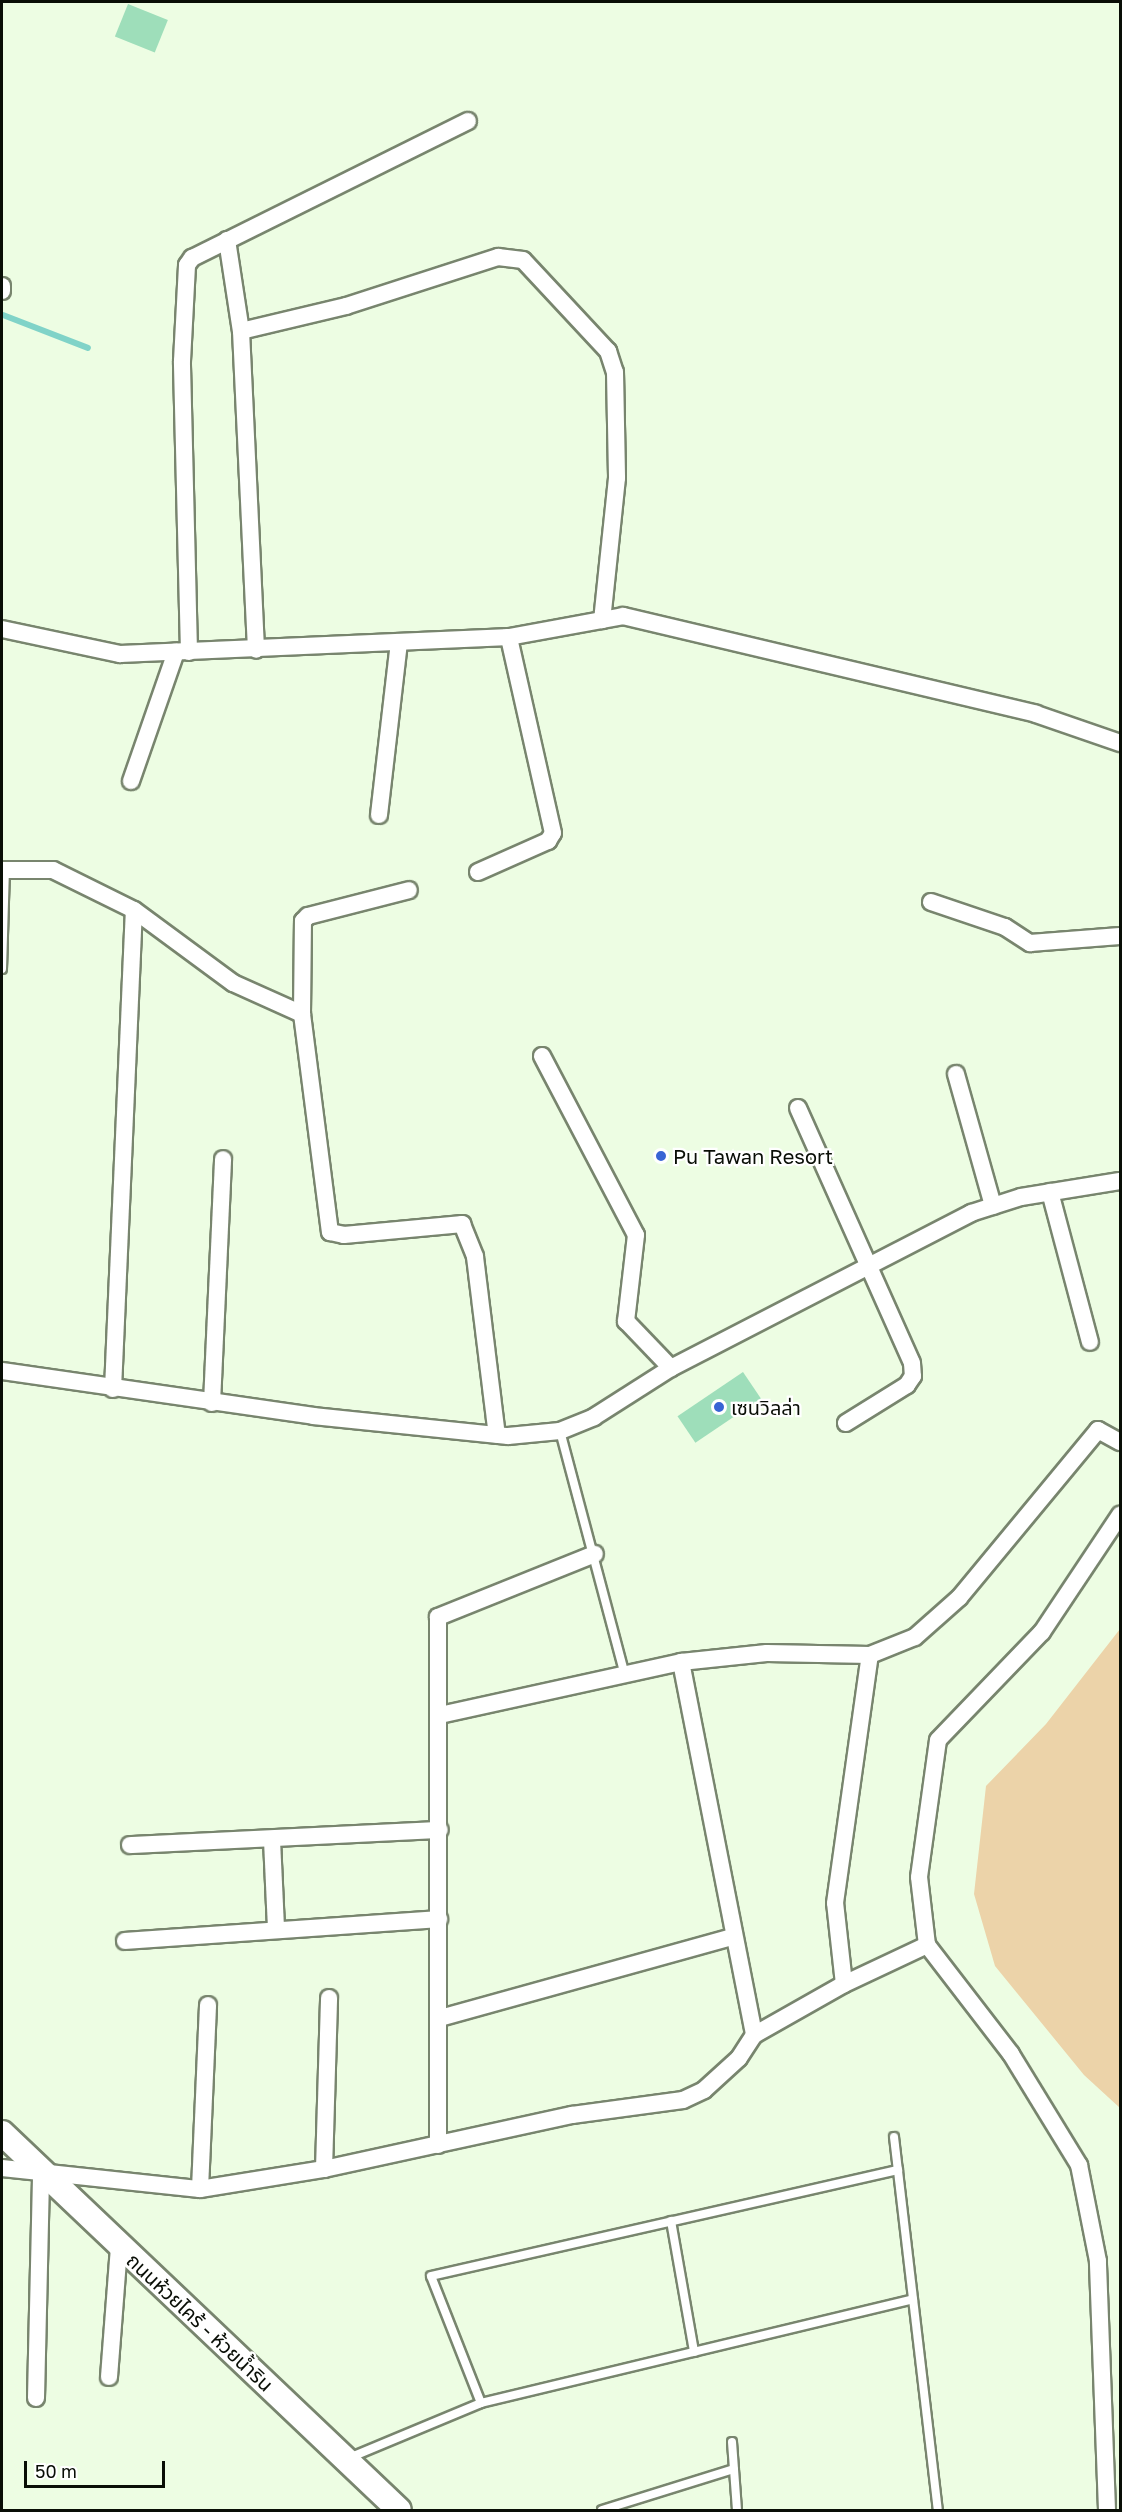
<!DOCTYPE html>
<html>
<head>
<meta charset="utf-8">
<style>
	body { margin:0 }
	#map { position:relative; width:1122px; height:2512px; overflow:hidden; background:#edfde3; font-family:"Golos Text","Noto Sans Thai",sans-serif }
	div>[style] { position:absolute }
	.green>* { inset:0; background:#ecd3a9 }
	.stream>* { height:6px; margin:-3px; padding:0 3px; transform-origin:3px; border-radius:3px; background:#80d3c8 }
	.building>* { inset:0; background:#9edeba; transform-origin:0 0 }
	.roads { filter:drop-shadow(2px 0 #78856e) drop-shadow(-2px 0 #78856e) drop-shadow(0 2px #78856e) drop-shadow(0 -2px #78856e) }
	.lane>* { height:8px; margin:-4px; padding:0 4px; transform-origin:4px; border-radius:4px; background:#fff }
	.street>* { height:16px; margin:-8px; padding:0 8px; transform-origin:8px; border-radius:8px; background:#fff }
	.secondary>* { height:24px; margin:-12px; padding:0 12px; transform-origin:12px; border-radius:12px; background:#fff }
	.dots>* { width:16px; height:16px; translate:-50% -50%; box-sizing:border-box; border:3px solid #fff; border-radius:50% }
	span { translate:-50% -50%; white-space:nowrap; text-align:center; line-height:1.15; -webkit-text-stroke:4.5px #fff; paint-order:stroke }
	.poi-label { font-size:20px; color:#090e06 }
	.left { translate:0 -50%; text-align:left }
	.street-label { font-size:20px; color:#090e06 }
	.frame { position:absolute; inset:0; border:3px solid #090e06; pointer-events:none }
	.scale { position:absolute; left:24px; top:2461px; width:141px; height:27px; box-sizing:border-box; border:3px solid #090e06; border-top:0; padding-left:8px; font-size:18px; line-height:21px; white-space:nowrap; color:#090e06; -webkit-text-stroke:4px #fff; paint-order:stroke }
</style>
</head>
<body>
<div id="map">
	<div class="green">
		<div style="clip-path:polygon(1120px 1629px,1120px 2108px,1084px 2075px,995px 1966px,974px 1894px,986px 1786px,1046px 1724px)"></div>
	</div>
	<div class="stream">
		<div style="left:3px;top:315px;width:91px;rotate:21.2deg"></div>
	</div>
	<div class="building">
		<div style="left:128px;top:4px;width:43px;height:35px;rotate:22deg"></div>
		<div style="left:743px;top:1372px;width:32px;height:79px;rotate:56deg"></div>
	</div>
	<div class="roads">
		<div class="lane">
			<div style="left:2px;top:969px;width:99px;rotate:-88.3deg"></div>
			<div style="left:560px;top:1431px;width:249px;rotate:75.1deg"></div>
			<div style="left:894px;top:2137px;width:376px;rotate:83.3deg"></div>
			<div style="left:671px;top:2221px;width:133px;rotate:80deg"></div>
			<div style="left:481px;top:2403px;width:136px;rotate:-111.5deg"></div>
			<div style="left:431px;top:2276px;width:479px;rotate:-12.8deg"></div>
			<div style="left:732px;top:2442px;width:68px;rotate:85.8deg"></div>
			<div style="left:349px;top:2458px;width:143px;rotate:-22.6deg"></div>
			<div style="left:481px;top:2403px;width:444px;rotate:-13.5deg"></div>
			<div style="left:602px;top:2510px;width:138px;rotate:-17.3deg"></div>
		</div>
		<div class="street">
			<div style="left:227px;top:240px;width:92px;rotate:81.3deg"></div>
			<div style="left:241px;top:331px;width:319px;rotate:87.3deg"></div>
			<div style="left:2px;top:286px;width:5px;rotate:90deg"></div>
			<div style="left:241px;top:331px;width:108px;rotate:-13.4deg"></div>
			<div style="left:346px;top:306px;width:160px;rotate:-17.9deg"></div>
			<div style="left:498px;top:257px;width:25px;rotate:7deg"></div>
			<div style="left:523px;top:260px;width:125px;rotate:47deg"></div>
			<div style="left:608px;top:351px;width:22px;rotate:72deg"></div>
			<div style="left:615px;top:372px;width:106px;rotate:88.9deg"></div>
			<div style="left:617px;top:478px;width:143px;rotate:96deg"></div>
			<div style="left:2px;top:629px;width:121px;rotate:12deg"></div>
			<div style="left:120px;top:654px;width:389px;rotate:-2.5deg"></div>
			<div style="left:509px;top:637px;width:116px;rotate:-10.4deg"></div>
			<div style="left:623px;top:616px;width:424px;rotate:13.3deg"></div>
			<div style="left:1036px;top:714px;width:89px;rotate:19deg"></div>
			<div style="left:189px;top:652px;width:291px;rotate:-91.4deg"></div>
			<div style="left:182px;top:361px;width:96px;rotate:-87deg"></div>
			<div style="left:187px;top:265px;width:9px;rotate:-54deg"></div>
			<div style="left:192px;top:258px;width:308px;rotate:-26.4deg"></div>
			<div style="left:131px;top:781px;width:137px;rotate:-70.8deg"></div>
			<div style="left:379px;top:815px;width:174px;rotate:-83.4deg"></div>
			<div style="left:2px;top:870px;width:51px"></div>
			<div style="left:53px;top:870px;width:90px;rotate:26.3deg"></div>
			<div style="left:134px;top:910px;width:123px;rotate:36.4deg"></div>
			<div style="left:233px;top:983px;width:76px;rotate:24.2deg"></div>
			<div style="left:302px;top:1014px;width:220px;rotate:82.7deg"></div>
			<div style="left:330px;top:1232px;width:14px;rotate:12deg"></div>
			<div style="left:344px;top:1235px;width:119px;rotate:-5.3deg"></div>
			<div style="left:462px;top:1224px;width:35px;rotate:68deg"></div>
			<div style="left:475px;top:1257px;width:179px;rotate:83deg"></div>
			<div style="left:478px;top:872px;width:77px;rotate:-23.9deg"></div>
			<div style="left:548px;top:841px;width:9px;rotate:-58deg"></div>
			<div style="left:553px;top:833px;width:201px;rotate:-102.7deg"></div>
			<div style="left:931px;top:902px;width:78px;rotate:18.7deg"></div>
			<div style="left:1005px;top:927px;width:30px;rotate:33deg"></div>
			<div style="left:1030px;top:943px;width:90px;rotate:-4.4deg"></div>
			<div style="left:302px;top:1014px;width:93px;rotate:-89.4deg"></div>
			<div style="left:303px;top:921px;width:7px;rotate:-45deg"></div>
			<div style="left:308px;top:916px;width:104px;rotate:-14.4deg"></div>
			<div style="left:542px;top:1056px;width:202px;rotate:62.3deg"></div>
			<div style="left:636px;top:1235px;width:87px;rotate:96.6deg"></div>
			<div style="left:626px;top:1321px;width:65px;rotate:46.2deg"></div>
			<div style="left:956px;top:1074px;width:137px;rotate:74.3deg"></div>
			<div style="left:798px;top:1108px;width:279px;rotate:65.9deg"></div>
			<div style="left:912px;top:1363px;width:13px;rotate:86deg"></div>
			<div style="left:913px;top:1376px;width:11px;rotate:124deg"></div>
			<div style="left:907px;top:1385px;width:72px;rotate:148.1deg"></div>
			<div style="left:1050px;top:1192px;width:155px;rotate:75.1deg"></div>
			<div style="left:2px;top:1371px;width:314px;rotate:8.2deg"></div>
			<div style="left:313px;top:1416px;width:196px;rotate:5.9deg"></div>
			<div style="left:508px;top:1436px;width:52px;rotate:-5.5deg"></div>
			<div style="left:560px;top:1431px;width:37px;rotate:-22deg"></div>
			<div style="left:594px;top:1417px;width:91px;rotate:-32.5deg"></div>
			<div style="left:671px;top:1368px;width:338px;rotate:-27.3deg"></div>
			<div style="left:971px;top:1213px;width:52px;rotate:-17.7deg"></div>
			<div style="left:1021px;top:1197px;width:100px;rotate:-9.2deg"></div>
			<div style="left:113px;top:1389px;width:479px;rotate:-87.5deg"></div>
			<div style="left:212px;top:1403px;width:244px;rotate:-87.4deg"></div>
			<div style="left:681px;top:1662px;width:380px;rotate:78.9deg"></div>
			<div style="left:440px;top:1715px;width:247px;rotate:-12.4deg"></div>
			<div style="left:681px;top:1662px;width:86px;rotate:-6deg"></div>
			<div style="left:767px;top:1653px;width:103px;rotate:1.1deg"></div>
			<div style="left:870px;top:1655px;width:48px;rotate:-21.8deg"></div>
			<div style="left:915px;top:1637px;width:59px;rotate:-41.6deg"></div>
			<div style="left:959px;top:1598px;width:218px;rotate:-50.4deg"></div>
			<div style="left:1098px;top:1430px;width:25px;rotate:29deg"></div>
			<div style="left:272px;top:1840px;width:88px;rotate:87.4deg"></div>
			<div style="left:130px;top:1845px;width:310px;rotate:-2.8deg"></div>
			<div style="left:125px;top:1941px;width:315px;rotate:-4deg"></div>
			<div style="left:844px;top:1984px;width:81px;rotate:-96.3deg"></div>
			<div style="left:835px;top:1903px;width:250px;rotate:-82deg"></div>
			<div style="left:440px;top:2018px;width:303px;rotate:-15.5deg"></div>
			<div style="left:438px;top:2145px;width:528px;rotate:-90deg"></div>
			<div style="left:438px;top:1617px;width:169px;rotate:-21.9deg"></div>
			<div style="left:2px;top:2168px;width:199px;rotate:6.1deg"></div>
			<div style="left:200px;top:2189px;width:126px;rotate:-9.2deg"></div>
			<div style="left:324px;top:2169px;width:254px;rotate:-12.3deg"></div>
			<div style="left:572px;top:2115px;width:112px;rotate:-7.7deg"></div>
			<div style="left:683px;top:2100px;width:23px;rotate:-25deg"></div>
			<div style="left:704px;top:2090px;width:47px;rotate:-42.4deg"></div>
			<div style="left:739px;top:2058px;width:27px;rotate:-57deg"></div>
			<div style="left:754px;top:2035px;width:103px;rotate:-29.5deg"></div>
			<div style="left:844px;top:1984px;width:92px;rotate:-25.2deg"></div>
			<div style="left:324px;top:2169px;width:171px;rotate:-88.3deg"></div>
			<div style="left:200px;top:2189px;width:184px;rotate:-87.5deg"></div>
			<div style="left:109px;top:2377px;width:131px;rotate:-85.6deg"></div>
			<div style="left:36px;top:2398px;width:226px;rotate:-88.7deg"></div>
			<div style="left:1107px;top:2510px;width:249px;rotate:-92.1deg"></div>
			<div style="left:1098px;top:2261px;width:98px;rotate:-101.2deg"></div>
			<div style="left:1079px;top:2165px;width:130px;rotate:-121.5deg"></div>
			<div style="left:1011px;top:2054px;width:138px;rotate:-127.6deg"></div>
			<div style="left:927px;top:1945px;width:68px;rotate:-96.7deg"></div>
			<div style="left:919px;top:1877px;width:138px;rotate:-82.1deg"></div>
			<div style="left:938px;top:1740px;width:150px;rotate:-46.1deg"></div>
			<div style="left:1042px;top:1632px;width:141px;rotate:-56.3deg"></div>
		</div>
		<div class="secondary">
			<div style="left:2px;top:2133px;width:547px;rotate:43.52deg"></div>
		</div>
	</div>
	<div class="dots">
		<div style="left:661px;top:1156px;background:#3864d4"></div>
		<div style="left:719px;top:1407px;background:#3864d4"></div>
	</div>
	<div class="poi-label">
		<span class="left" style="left:673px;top:1156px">Pu Tawan Resort</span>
		<span class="left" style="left:731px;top:1407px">เซนวิลล่า</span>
	</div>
	<div class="street-label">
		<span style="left:200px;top:2322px;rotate:43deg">ถนนห้วยไคร้ - ห้วยน้ำริน</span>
	</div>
	<div class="frame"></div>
	<div class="scale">50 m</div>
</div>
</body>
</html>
